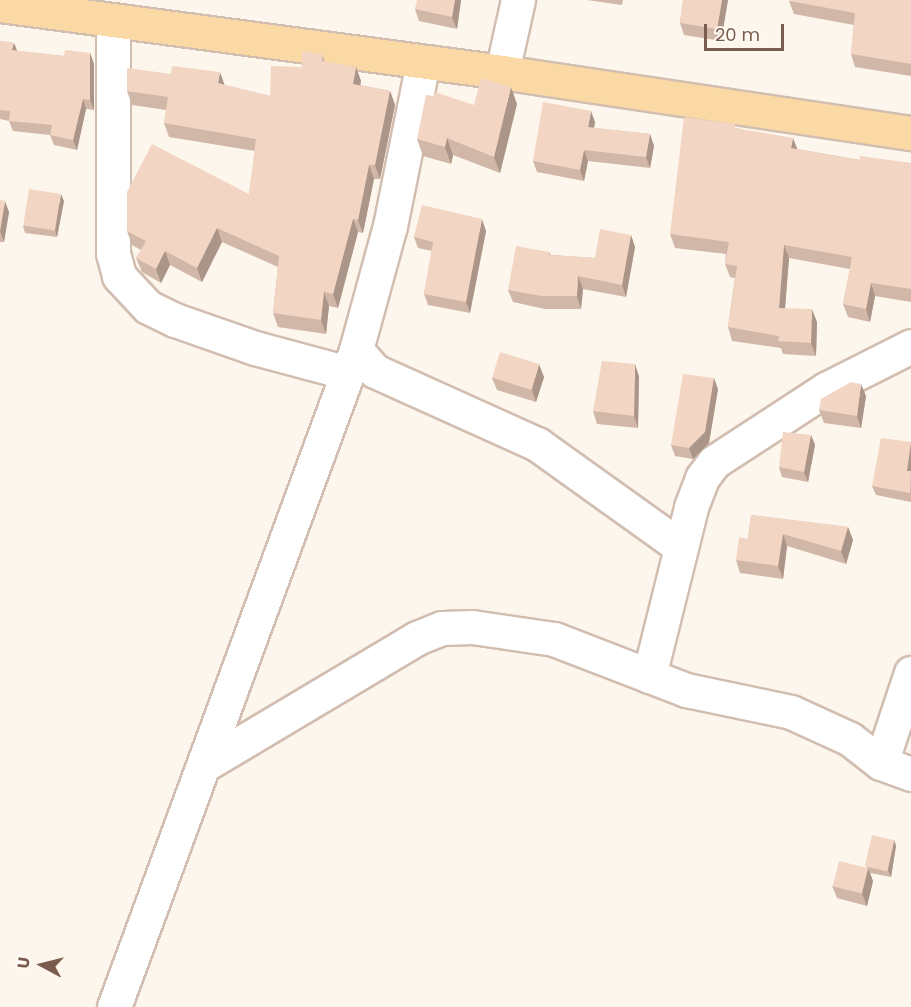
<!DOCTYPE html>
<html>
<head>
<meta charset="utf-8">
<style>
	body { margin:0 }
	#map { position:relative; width:911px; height:1007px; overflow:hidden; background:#fdf6ec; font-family:Poppins,sans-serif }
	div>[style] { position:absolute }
	.roads { filter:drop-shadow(2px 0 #d1beb0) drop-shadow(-2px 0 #d1beb0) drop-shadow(0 2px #d1beb0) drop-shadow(0 -2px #d1beb0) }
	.minor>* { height:33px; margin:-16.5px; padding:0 16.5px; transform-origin:16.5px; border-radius:16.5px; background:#fff }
	.major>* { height:33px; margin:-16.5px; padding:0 16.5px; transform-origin:16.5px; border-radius:16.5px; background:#fbd9a5 }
	.wall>* { inset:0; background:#d1b7a8 }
	.shaded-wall>* { inset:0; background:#aa9588 }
	.building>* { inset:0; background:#f3d5c3; transform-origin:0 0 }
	span { translate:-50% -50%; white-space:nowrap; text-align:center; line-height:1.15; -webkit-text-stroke:6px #fffaf3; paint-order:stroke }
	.north { position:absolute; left:12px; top:935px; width:60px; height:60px; -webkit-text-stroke:4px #fffaf3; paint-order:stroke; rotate:277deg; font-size:16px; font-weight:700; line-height:24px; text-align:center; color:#7a5c4d }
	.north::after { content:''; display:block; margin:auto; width:21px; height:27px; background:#7a5c4d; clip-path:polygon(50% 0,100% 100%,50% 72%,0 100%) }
	.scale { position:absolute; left:704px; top:24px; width:80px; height:27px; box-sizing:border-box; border:3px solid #7a5c4d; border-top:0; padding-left:8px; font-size:18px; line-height:21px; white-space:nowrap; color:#7a5c4d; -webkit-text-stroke:4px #fffaf3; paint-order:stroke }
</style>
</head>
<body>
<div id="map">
	<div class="roads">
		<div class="minor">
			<div style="left:113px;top:22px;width:231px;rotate:90deg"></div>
			<div style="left:113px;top:253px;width:24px;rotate:75deg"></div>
			<div style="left:119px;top:276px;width:42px;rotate:46.9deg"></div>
			<div style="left:148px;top:307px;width:30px;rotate:26deg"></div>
			<div style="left:175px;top:320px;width:85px;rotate:19.3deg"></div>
			<div style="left:255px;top:348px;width:96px;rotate:15deg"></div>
			<div style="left:502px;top:72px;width:74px;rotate:-77.5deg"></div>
			<div style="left:356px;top:350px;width:28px;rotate:48deg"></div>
			<div style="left:375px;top:371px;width:178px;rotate:24.3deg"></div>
			<div style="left:537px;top:444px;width:177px;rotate:35.6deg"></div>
			<div style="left:649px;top:676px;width:174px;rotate:-76deg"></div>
			<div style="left:691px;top:507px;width:31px;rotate:-69deg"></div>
			<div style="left:702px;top:478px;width:20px;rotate:-53deg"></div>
			<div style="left:714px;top:462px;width:134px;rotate:-33.1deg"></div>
			<div style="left:826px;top:389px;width:95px;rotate:-26.8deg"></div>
			<div style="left:881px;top:763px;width:95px;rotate:-71.6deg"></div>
			<div style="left:204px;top:765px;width:248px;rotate:-30.8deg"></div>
			<div style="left:417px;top:638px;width:27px;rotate:-22deg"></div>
			<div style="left:442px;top:628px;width:30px;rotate:-2deg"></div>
			<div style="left:472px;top:627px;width:83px;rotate:8.3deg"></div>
			<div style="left:554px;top:639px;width:142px;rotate:21.1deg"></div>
			<div style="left:686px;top:690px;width:107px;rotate:11.8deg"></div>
			<div style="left:791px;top:712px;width:65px;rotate:24.6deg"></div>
			<div style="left:850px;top:739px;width:39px;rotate:38deg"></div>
			<div style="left:881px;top:763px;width:32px;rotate:20deg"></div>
			<div style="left:114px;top:1007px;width:700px;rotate:-69.78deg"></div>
			<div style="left:356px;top:350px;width:129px;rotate:-74.7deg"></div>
			<div style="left:390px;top:226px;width:166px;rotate:-78.6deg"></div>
		</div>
		<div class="major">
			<div style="left:0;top:5px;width:506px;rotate:7.6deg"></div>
			<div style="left:502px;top:72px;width:414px;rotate:8.5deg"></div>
		</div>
	</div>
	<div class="wall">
		<div style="clip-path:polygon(461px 0,457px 29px,419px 21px,415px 9px)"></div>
		<div style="clip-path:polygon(587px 0,623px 0,622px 5px)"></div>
		<div style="clip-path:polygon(683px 0,728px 0,721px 41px,684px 35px,680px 23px)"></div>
		<div style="clip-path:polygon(911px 0,911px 76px,855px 67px,851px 54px,854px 25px,794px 14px,789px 1px)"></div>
		<div style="clip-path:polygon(0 41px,14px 43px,17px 51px,64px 56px,90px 53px,94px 64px,94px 110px,86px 109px,77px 150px,54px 145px,50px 135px,13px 131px,9px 121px,0 119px)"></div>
		<div style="clip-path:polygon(322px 54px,325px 62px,356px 67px,361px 81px,360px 85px,390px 91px,395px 105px,380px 179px,374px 179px,363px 233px,358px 232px,338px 308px,329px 306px,326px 334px,278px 327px,273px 313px,278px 267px,222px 242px,202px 282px,170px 265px,161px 283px,142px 272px,136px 258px,141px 250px,132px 245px,127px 231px,249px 194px,255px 151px,169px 137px,164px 123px,166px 110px,132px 105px,127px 91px,224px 85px,270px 96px,302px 67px)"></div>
		<div style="clip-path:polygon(517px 104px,500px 173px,453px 155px,451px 164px,423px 156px,417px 139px,474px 105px)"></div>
		<div style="clip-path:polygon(595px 122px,594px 128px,650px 134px,654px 146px,650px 168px,588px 161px,584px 181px,537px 172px,533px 161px)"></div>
		<div style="clip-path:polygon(737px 128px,797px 149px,860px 160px,911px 163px,911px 302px,875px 296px,870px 322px,848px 317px,843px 304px,850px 269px,789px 258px,785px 308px,817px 322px,816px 356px,783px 354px,781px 348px,732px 341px,728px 327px,735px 278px,730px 277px,725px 264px,726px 254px,675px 248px,670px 234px)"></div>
		<div style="clip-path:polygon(0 200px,9px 212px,4px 242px,0 242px)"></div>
		<div style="clip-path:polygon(64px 201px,57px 237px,25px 233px,23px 226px)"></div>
		<div style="clip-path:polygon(486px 231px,470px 313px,428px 305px,424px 294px,432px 251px,418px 248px,414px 237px)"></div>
		<div style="clip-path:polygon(631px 235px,635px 247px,626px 297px,583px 289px,581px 309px,545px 309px,513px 302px,508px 290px,549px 252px,551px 255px,595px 258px)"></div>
		<div style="clip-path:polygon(639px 376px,638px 428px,597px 424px,593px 411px)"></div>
		<div style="clip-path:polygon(544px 377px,536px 402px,497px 390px,492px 378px)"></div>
		<div style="clip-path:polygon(718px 389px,709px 443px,693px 459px,675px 456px,671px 445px)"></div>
		<div style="clip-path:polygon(866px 396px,861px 428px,824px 423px,819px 410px)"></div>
		<div style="clip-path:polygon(811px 435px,815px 445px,808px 482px,782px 477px,779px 467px)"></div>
		<div style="clip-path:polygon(911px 443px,911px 502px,876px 495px,872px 486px)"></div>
		<div style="clip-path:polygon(751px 515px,848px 527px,853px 540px,846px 564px,787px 546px,783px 579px,740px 573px,736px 560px,748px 539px)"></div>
		<div style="clip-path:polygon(894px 840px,896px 846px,891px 877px,870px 873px,873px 881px,867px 906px,837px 898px,832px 886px,867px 868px,866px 866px)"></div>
	</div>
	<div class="shaded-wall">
		<div style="clip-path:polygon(455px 0,461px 0,457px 29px,452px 17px)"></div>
		<div style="clip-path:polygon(722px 0,728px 0,721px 41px,717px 29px)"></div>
		<div style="clip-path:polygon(14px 43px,18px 53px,12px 50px)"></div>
		<div style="clip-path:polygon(90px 53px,94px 64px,94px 110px,90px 100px)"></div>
		<div style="clip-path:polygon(356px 67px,361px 81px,358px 98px,353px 84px)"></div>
		<div style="clip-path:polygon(220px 72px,225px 86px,218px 83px)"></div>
		<div style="clip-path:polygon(511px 87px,517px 104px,500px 173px,494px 157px)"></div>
		<div style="clip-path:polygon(390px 91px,395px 105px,380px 179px,375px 165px)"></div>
		<div style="clip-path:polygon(83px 99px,86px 109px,77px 150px,73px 140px)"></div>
		<div style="clip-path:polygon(591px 111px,595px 122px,592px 138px,588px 127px)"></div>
		<div style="clip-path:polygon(650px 134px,654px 146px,650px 168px,646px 157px)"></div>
		<div style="clip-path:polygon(447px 138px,453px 155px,451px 164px,445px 147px)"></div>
		<div style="clip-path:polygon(793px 138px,798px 151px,791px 148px)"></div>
		<div style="clip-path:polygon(584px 150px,588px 161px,584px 181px,580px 170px)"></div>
		<div style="clip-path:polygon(369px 165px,374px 179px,363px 233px,358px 220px)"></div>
		<div style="clip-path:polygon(61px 194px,64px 201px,57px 237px,55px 230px)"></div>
		<div style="clip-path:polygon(5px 201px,9px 212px,4px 242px,0 231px)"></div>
		<div style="clip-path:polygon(353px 219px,358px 232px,338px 308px,333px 294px)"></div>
		<div style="clip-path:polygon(482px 219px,486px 231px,470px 313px,466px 302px)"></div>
		<div style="clip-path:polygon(217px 228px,222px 242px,202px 282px,197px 268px)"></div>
		<div style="clip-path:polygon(631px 235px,635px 247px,626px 297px,622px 285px)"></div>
		<div style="clip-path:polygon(784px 245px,789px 258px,784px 321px,779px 308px)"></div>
		<div style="clip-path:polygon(165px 251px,170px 265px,161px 283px,156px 269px)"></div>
		<div style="clip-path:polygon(578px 276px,583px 289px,581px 309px,577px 296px)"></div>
		<div style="clip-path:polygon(871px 283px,875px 296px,870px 322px,866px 309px)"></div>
		<div style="clip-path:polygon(324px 292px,329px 306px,326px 334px,321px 320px)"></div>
		<div style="clip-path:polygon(812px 309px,817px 322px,816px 356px,811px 343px)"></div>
		<div style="clip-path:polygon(539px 364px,544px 377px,536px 402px,532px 390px)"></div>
		<div style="clip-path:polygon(635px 364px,639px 376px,638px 428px,634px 416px)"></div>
		<div style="clip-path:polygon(714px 378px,718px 389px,709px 443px,693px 459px,689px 448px)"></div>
		<div style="clip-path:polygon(861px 384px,866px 396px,861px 428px,857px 416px)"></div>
		<div style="clip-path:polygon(811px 435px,815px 445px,808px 482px,804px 472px)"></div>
		<div style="clip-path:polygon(911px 442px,911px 477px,907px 471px)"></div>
		<div style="clip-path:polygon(848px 527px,853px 540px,846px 564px,841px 551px)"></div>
		<div style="clip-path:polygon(783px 534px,787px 546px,783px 579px,778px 566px)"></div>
		<div style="clip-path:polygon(894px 840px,896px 846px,891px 877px,888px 870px)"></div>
		<div style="clip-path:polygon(868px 868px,873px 881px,867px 906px,862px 894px)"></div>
	</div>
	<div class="building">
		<div style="clip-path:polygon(417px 0,455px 0,452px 17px,415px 9px)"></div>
		<div style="clip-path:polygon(683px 0,722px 0,717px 29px,680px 23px)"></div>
		<div style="clip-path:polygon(790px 0,911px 0,911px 64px,851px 54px,855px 13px,789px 1px)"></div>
		<div style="clip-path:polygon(0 41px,14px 43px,12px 50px,64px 56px,65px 50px,90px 53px,90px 100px,83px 99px,73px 140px,50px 135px,52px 125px,9px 121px,10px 111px,0 110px)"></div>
		<div style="clip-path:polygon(302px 51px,322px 54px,322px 61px,356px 67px,353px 84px,390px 91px,375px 165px,369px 165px,358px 220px,353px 219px,333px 294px,324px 292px,321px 320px,273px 313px,279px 256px,217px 228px,197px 268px,165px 251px,156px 269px,136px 258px,146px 241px,127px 231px,127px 192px,152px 144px,249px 194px,256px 139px,164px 123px,168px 97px,127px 91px,127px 68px,171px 74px,172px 66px,220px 72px,218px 83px,270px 96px,271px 66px,302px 67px)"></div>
		<div style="clip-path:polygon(481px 78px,511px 87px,494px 157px,447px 138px,445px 147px,417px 139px,426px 95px,434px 96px,435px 92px,474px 105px)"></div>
		<div style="clip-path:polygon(543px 102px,591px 111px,588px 127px,650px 134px,646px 157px,584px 150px,580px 170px,533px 161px)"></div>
		<div style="clip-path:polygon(684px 117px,735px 124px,735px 128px,793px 138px,791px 148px,860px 160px,860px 156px,911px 163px,911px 289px,871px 283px,866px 309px,843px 304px,852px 257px,784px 245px,779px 308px,812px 309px,811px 343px,778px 341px,779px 336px,728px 327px,737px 266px,725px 264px,729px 242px,670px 234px)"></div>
		<div style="left:29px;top:189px;width:32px;height:37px;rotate:9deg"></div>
		<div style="clip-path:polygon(0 200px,5px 201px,0 231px)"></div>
		<div style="clip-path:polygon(422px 205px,482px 219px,466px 302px,424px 294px,433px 242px,414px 237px)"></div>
		<div style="clip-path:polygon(600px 229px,631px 235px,622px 285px,578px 276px,577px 296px,541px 296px,508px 290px,516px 246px,549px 252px,549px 255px,595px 258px)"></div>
		<div style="left:500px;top:352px;width:41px;height:27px;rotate:17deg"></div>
		<div style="clip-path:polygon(602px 361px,635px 364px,634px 416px,593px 411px)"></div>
		<div style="clip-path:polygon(683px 374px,714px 378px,705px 432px,689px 448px,671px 445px)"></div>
		<div style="clip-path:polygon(851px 382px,861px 384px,857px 416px,819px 410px,821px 399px)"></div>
		<div style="clip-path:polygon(783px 432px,811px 435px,804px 472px,779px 467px)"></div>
		<div style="clip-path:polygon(881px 438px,911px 442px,907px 471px,911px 471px,910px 493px,872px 486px)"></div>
		<div style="clip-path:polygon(751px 515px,848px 527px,841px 551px,783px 534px,778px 566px,736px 560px,739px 537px,748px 539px)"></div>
		<div style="left:872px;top:835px;width:23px;height:32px;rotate:13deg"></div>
		<div style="left:839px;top:861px;width:30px;height:26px;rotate:14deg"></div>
	</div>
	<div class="north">U</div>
	<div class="scale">20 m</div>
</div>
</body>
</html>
